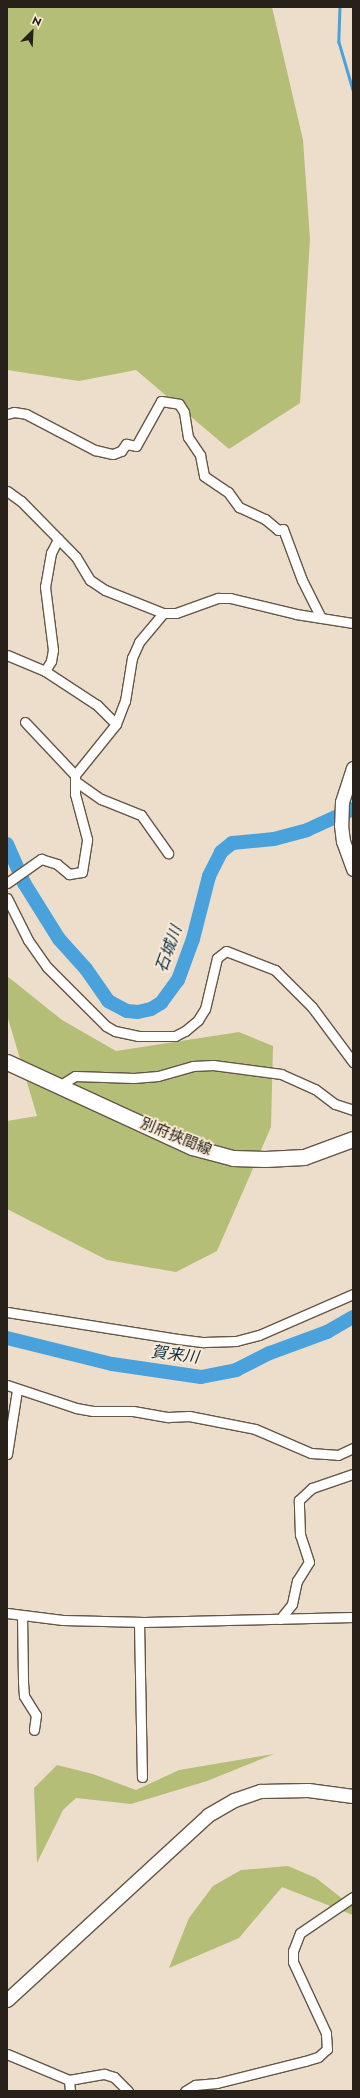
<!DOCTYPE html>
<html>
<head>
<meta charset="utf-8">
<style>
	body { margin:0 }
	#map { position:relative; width:360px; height:2098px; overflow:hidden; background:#eddecb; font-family:Jost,"Noto Sans JP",sans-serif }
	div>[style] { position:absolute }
	.green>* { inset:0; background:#b4be76 }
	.stream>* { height:2.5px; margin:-1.25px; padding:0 1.25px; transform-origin:1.25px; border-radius:1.25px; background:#49a2dc }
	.river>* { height:14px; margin:-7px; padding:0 7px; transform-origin:7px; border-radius:7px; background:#49a2dc }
	.roads { filter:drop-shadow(1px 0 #645747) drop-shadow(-1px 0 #645747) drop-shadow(0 1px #645747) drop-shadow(0 -1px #645747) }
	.street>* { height:9px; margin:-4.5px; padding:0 4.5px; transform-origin:4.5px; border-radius:4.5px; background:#fff }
	.secondary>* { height:13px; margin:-6.5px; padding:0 6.5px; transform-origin:6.5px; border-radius:6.5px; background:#fff }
	.primary>* { height:15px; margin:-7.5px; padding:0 7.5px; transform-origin:7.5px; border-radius:7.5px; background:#fff }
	span { translate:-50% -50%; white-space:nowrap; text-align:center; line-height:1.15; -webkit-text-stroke:3.5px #fbebd8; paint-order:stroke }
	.street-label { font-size:15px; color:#27211a }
	.water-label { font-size:16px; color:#072f46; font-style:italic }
	.frame { position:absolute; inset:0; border:8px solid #27211a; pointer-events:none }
	.north { position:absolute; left:12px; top:12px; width:40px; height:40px; -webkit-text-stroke:3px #fbebd8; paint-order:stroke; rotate:24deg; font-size:11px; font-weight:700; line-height:16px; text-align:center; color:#27211a }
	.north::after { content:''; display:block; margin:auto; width:14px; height:18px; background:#27211a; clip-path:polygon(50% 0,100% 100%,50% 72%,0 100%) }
</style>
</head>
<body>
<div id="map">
	<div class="green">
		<div style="clip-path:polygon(7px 7px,272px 7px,303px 140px,310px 239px,300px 403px,229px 449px,136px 370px,79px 381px,7px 370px)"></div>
		<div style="clip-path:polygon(7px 976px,62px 1020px,116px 1051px,239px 1032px,273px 1046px,271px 1127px,217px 1251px,176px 1272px,107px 1260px,7px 1209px,7px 1121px,37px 1116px,7px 1015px)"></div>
		<div style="clip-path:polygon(274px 1754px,207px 1781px,131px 1804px,76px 1798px,63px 1810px,37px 1863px,34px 1788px,57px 1765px,93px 1774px,136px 1790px,179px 1770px)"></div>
		<div style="clip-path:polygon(288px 1866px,316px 1878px,353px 1907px,353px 1915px,282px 1887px,239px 1938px,169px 1968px,189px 1918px,213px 1886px,241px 1870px)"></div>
	</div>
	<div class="stream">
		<div style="left:340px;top:7px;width:35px;rotate:92deg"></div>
		<div style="left:339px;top:42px;width:50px;rotate:73.7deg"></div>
	</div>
	<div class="river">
		<div style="left:7px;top:844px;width:43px;rotate:66.4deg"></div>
		<div style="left:24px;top:883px;width:66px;rotate:58deg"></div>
		<div style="left:59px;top:939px;width:40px;rotate:48deg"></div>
		<div style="left:86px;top:969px;width:39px;rotate:55deg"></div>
		<div style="left:108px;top:1001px;width:21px;rotate:28deg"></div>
		<div style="left:127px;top:1011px;width:11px;rotate:5deg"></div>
		<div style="left:138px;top:1012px;width:13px;rotate:-13deg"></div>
		<div style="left:151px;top:1009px;width:12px;rotate:-31deg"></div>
		<div style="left:161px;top:1003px;width:29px;rotate:-54deg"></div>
		<div style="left:178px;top:980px;width:44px;rotate:-69.9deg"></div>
		<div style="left:193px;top:939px;width:65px;rotate:-75.7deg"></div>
		<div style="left:209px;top:876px;width:27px;rotate:-63deg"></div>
		<div style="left:221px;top:852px;width:14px;rotate:-39deg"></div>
		<div style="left:232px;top:843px;width:42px;rotate:-5.4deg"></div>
		<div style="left:274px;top:839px;width:34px;rotate:-15deg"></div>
		<div style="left:307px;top:830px;width:51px;rotate:-24.5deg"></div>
		<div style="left:7px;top:1338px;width:108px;rotate:13.9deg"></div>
		<div style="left:112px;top:1364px;width:90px;rotate:8.3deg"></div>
		<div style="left:201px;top:1377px;width:36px;rotate:-11deg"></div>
		<div style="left:236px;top:1370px;width:38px;rotate:-27deg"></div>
		<div style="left:270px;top:1353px;width:61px;rotate:-20.2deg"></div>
		<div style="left:327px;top:1332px;width:30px;rotate:-30deg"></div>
	</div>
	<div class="roads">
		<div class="street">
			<div style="left:7px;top:414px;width:7px;rotate:-16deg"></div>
			<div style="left:14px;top:412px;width:12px;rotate:9deg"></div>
			<div style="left:26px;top:414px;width:78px;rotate:27.6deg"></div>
			<div style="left:95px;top:450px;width:18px;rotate:13deg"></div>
			<div style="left:113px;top:454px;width:9px;rotate:-21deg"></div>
			<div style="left:121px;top:451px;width:9px;rotate:-54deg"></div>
			<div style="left:126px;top:444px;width:10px;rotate:11deg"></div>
			<div style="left:136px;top:446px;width:51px;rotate:-60.9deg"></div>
			<div style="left:161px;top:401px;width:18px;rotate:9deg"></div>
			<div style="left:179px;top:404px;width:9px;rotate:58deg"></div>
			<div style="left:184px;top:412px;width:25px;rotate:81deg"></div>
			<div style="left:188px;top:437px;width:22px;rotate:56deg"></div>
			<div style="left:200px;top:455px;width:21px;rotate:79deg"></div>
			<div style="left:204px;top:476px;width:29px;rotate:34deg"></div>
			<div style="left:228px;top:492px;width:19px;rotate:54deg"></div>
			<div style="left:239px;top:507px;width:29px;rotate:25deg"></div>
			<div style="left:265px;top:519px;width:17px;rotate:40deg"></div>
			<div style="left:278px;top:530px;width:5px;rotate:-11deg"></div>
			<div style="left:283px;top:529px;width:54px;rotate:69.6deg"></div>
			<div style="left:302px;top:580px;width:42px;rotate:63.4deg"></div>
			<div style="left:7px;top:491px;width:17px;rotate:36deg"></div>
			<div style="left:21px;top:501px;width:78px;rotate:45.5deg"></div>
			<div style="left:76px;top:557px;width:27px;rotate:59deg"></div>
			<div style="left:90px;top:580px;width:18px;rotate:34deg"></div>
			<div style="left:105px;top:590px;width:62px;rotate:21.6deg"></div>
			<div style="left:163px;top:613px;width:13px"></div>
			<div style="left:176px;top:613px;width:45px;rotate:-19.7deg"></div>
			<div style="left:218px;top:598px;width:12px"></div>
			<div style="left:230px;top:598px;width:68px;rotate:13.6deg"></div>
			<div style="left:296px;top:614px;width:58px;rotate:9deg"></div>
			<div style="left:7px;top:655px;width:41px;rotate:22.8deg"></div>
			<div style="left:45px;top:671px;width:62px;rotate:33.2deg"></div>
			<div style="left:97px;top:705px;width:27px;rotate:45deg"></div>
			<div style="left:45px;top:671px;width:12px;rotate:-59deg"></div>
			<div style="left:51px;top:661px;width:11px;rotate:-80deg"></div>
			<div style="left:53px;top:650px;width:64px;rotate:-97.2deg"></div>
			<div style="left:45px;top:587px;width:35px;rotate:-80deg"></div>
			<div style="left:51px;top:553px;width:16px;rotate:-63deg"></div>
			<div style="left:25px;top:722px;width:73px;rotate:46.7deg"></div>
			<div style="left:75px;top:781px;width:32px;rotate:35deg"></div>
			<div style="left:101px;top:799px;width:43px;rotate:21.8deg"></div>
			<div style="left:141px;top:815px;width:47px;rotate:54.6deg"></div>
			<div style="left:7px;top:883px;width:42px;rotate:-35.2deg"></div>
			<div style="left:41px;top:859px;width:17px;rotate:17deg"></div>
			<div style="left:57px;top:864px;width:16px;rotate:40deg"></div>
			<div style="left:69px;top:874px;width:13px;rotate:-9deg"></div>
			<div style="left:82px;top:872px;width:33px;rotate:-81deg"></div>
			<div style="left:87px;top:839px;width:47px;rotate:-104.9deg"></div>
			<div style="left:75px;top:794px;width:19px;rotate:-90deg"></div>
			<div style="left:75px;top:775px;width:65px;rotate:-51.2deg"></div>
			<div style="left:116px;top:724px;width:25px;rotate:-69deg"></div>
			<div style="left:125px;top:701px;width:44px;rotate:-80.8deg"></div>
			<div style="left:132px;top:658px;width:17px;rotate:-66deg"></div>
			<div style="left:139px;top:642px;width:38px;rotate:-50deg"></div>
			<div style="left:7px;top:898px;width:47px;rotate:63.4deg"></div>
			<div style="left:28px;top:940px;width:33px;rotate:55deg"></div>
			<div style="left:47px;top:967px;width:83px;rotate:45deg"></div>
			<div style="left:106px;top:1026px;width:10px;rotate:29deg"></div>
			<div style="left:115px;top:1031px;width:24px;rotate:12deg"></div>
			<div style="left:138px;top:1036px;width:37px"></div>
			<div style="left:175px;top:1036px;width:11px;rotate:-27deg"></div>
			<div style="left:185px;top:1031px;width:17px;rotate:-40deg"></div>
			<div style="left:198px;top:1020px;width:13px;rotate:-58deg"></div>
			<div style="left:205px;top:1009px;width:52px;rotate:-76.8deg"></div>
			<div style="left:217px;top:958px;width:11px;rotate:-38deg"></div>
			<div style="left:226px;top:951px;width:53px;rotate:21.2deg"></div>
			<div style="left:275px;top:970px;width:52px;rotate:45deg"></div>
			<div style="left:312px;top:1007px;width:69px;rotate:53.3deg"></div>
			<div style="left:59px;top:1086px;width:19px;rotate:-32deg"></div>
			<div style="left:75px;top:1076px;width:59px;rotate:1.9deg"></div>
			<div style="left:134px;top:1078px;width:24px;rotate:-5deg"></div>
			<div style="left:158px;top:1076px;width:36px;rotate:-16deg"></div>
			<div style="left:193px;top:1066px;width:20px;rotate:-3deg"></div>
			<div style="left:213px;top:1065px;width:69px;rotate:7.5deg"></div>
			<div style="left:281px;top:1074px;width:37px;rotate:24deg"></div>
			<div style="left:315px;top:1089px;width:25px;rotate:37deg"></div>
			<div style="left:335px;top:1104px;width:19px;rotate:18deg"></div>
			<div style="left:7px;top:1312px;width:173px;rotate:9deg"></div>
			<div style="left:178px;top:1339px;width:26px;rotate:7deg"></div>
			<div style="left:204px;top:1342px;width:32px;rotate:-2deg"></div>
			<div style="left:236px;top:1341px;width:24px;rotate:-15deg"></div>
			<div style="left:259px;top:1335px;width:103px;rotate:-23.6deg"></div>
			<div style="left:7px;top:1385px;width:73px;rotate:18.4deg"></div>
			<div style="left:76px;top:1408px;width:17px;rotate:10deg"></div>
			<div style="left:93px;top:1411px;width:40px"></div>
			<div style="left:133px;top:1411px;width:36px;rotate:10deg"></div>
			<div style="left:168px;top:1417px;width:21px;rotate:-3deg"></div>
			<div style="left:189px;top:1416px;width:67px;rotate:11.1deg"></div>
			<div style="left:255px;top:1429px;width:61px;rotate:23.2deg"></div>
			<div style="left:311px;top:1453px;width:27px;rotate:4deg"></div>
			<div style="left:338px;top:1455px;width:17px;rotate:-25deg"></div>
			<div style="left:7px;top:1454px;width:65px;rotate:-81.1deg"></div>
			<div style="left:7px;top:1613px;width:56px;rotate:7.1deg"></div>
			<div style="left:63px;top:1620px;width:81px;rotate:1.4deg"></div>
			<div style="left:144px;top:1622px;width:209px;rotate:-1.4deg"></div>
			<div style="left:22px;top:1615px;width:67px;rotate:89.1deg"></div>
			<div style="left:23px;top:1682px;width:14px;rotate:86deg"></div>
			<div style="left:24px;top:1696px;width:22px;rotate:58deg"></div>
			<div style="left:36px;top:1715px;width:15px;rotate:98deg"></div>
			<div style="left:280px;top:1619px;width:19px;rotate:-51deg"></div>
			<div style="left:292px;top:1604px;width:24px;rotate:-78deg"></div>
			<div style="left:297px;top:1581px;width:22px;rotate:-58deg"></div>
			<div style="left:309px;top:1562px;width:28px;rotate:-108deg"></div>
			<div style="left:300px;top:1535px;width:35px;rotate:-92deg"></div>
			<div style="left:299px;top:1500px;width:18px;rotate:-43deg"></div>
			<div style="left:312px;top:1488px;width:43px;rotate:-18.9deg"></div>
			<div style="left:139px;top:1622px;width:155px;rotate:88.9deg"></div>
			<div style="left:7px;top:2054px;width:67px;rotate:22.8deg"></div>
			<div style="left:69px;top:2080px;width:36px;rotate:-10deg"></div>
			<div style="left:104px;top:2074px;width:10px;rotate:17deg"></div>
			<div style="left:114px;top:2077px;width:20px;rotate:45deg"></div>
			<div style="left:69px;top:2080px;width:11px;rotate:85deg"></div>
			<div style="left:185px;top:2091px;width:12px;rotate:-31deg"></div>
			<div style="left:195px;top:2085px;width:22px;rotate:-5deg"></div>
			<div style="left:217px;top:2083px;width:91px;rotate:-14deg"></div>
			<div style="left:305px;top:2061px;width:14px;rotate:-17deg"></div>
			<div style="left:318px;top:2057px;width:12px;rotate:-42deg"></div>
			<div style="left:327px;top:2049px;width:16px;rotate:-94deg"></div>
			<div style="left:326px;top:2033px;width:78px;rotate:-114.9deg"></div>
			<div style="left:293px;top:1962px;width:11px;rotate:-90deg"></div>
			<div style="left:293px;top:1951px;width:19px;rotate:-69deg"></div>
			<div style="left:300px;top:1933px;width:64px;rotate:-34.2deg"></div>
		</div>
		<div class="secondary">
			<div style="left:353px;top:768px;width:36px;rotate:108deg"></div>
			<div style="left:342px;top:802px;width:23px;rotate:92deg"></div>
			<div style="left:341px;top:825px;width:16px;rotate:83deg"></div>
			<div style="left:343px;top:841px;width:30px;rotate:70deg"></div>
			<div style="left:7px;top:2000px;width:273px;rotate:-42.6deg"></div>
			<div style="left:208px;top:1815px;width:30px;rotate:-30deg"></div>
			<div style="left:234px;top:1800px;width:28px;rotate:-19deg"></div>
			<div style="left:260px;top:1791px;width:48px;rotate:-1.2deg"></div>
			<div style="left:308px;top:1790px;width:45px;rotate:7.6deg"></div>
		</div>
		<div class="primary">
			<div style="left:7px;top:1062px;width:204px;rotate:24.7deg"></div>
			<div style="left:192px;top:1147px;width:42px;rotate:15deg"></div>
			<div style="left:233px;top:1158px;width:32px;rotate:2deg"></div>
			<div style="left:265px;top:1159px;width:39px;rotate:-3deg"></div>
			<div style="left:304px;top:1157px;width:52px;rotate:-20.2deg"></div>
		</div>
	</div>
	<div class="street-label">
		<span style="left:176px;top:1137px;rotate:22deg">別府挾間線</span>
	</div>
	<div class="water-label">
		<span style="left:169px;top:949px;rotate:-70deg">石城川</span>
		<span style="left:175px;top:1355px;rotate:7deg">賀来川</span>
	</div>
	<div class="frame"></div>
	<div class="north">N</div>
</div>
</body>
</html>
